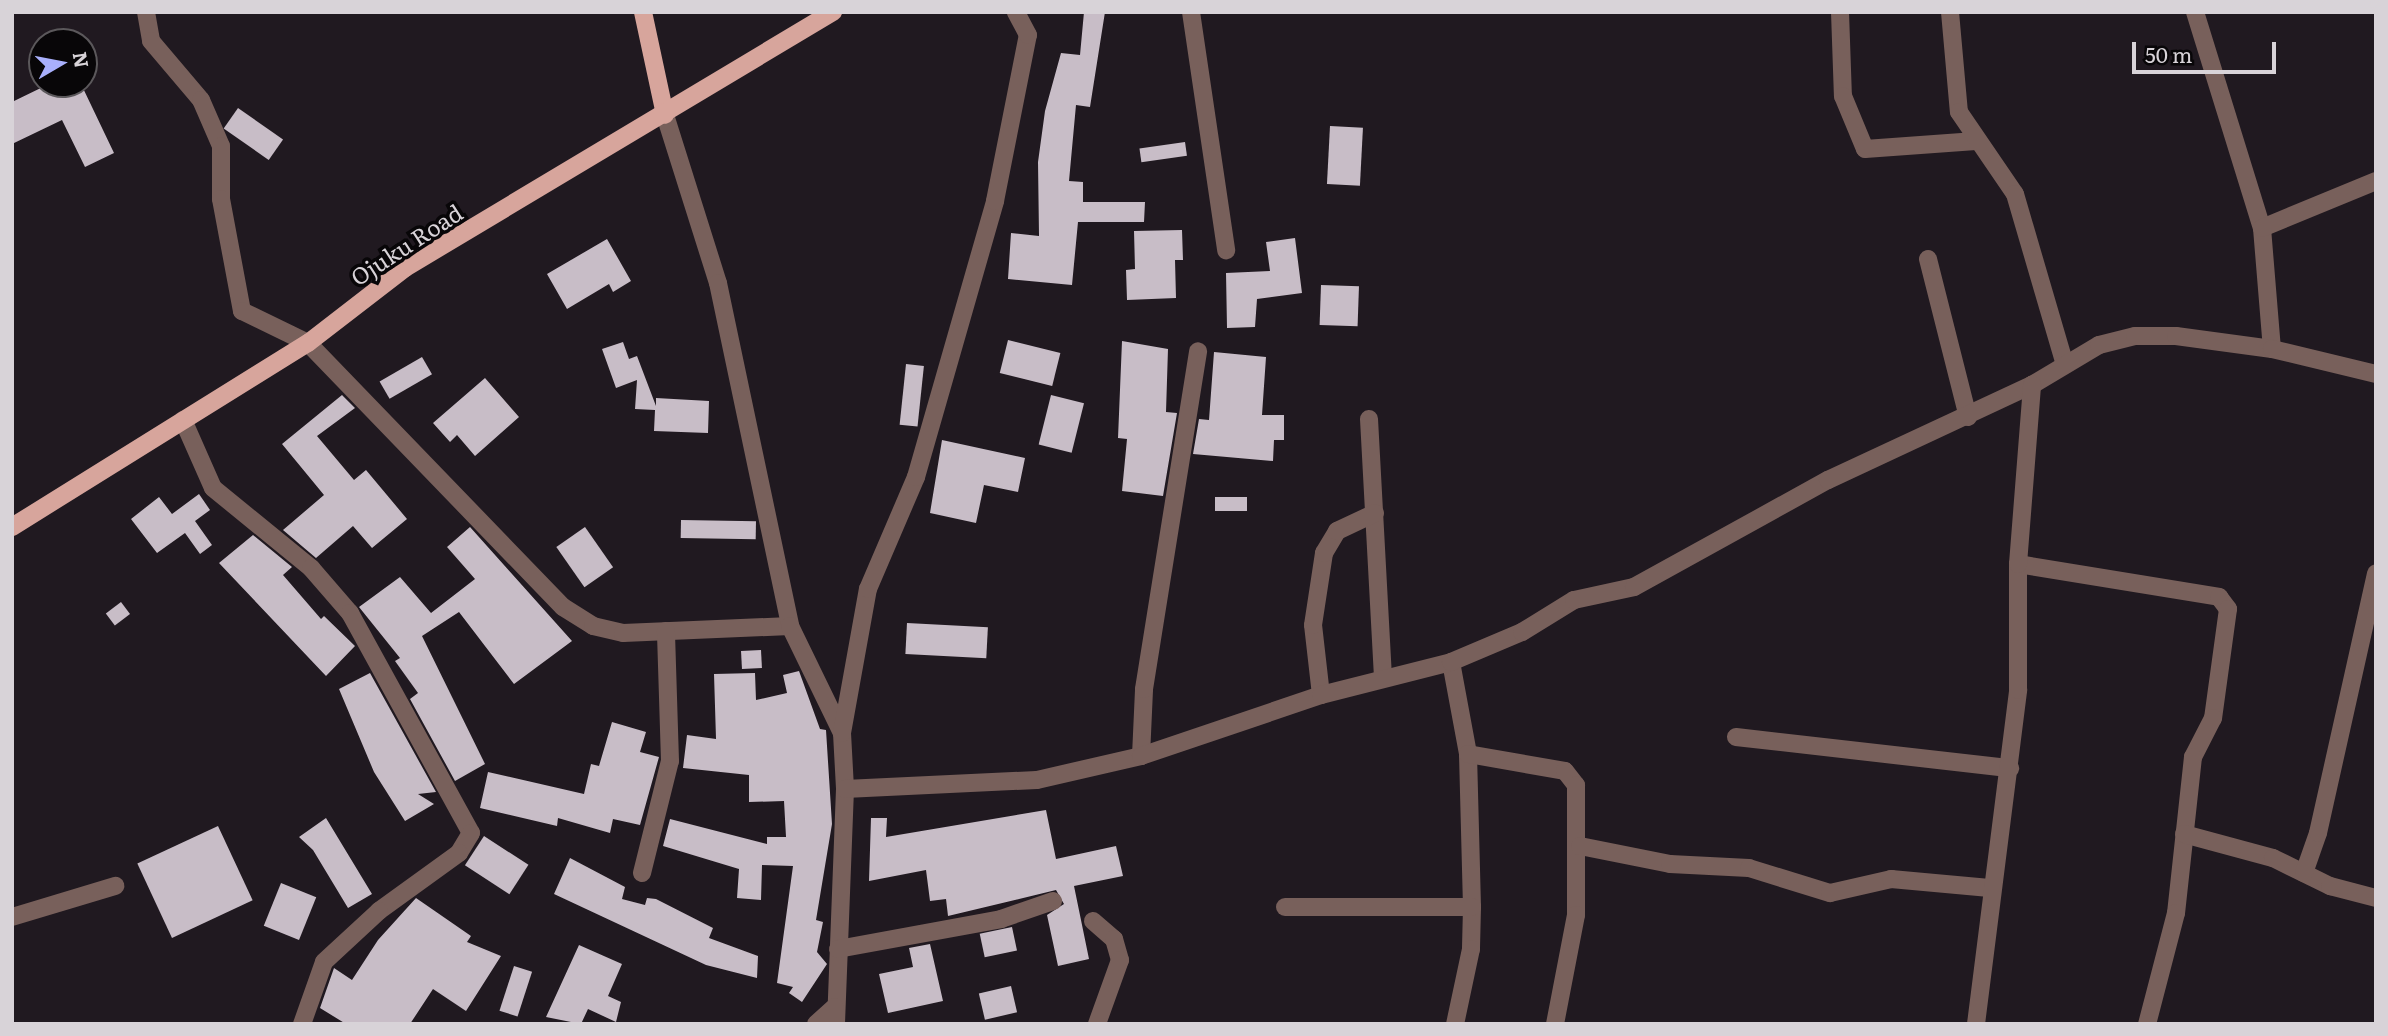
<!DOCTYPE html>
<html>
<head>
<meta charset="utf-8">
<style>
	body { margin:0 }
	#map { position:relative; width:2388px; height:1036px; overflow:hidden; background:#201920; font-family:Literata,serif }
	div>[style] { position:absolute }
	.building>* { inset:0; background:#c8bdc7; transform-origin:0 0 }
	.minor>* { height:18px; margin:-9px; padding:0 9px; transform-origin:9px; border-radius:9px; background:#78605b }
	.major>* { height:18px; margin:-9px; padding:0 9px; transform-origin:9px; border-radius:9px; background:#d7a59c }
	span { translate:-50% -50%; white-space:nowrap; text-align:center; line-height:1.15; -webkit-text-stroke:7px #080608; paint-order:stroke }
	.street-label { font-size:23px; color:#d8d3d8 }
	.frame { position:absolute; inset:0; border:14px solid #d8d3d8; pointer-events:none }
	.north { position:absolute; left:28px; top:28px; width:70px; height:70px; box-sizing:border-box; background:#080608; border:2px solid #5b585b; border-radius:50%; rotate:80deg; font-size:19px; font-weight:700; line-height:28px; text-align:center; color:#d8d3d8 }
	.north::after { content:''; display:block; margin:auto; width:24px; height:32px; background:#a9b0fc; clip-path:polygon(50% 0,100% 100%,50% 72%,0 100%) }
	.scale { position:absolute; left:2132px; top:42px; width:144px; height:32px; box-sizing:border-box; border:4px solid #d8d3d8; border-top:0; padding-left:9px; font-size:21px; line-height:24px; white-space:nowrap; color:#d8d3d8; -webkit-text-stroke:5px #080608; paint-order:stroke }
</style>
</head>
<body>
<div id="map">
	<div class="building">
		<div style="clip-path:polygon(1084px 12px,1105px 12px,1090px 107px,1076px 105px,1069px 181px,1083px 182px,1083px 202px,1145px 202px,1144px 222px,1078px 222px,1072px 285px,1008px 279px,1011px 233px,1039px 236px,1038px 162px,1045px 111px,1061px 53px,1080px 55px)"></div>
		<div style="clip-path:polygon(49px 84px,81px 84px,114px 153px,85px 167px,62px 120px,12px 144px,12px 102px)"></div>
		<div style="left:238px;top:108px;width:55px;height:25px;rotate:35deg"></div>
		<div style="left:1330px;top:126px;width:33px;height:58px;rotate:3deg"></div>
		<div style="left:1185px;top:142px;width:14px;height:46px;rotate:82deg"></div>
		<div style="clip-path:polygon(1182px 230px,1183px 260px,1175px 260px,1176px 298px,1127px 300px,1126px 270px,1135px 269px,1134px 231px)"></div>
		<div style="clip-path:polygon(1295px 238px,1302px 293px,1257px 299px,1255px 327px,1227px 328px,1226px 273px,1270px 271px,1266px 242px)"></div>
		<div style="clip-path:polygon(607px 239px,631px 281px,613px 292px,609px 284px,567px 309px,547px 274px)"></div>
		<div style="left:1321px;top:285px;width:38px;height:40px;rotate:2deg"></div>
		<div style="left:1008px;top:340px;width:54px;height:34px;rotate:14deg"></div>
		<div style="clip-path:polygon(1122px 341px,1168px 349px,1166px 412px,1177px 413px,1163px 496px,1122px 491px,1127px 439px,1118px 438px)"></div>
		<div style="clip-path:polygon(623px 342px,629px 359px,637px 356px,656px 406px,656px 398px,709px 401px,708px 433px,654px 431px,655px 410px,635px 409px,637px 380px,616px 388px,602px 349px)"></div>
		<div style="clip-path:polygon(1214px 352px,1266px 357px,1262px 415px,1284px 415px,1284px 440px,1274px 440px,1273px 461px,1193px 454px,1199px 419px,1209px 420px)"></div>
		<div style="left:422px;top:357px;width:20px;height:49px;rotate:60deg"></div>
		<div style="left:906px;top:364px;width:18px;height:61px;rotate:6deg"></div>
		<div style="clip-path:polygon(485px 378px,519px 417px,475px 456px,457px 435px,450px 442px,433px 423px)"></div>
		<div style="clip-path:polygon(342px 395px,355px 408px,317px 436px,354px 480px,366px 470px,407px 519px,372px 548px,353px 526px,316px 558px,283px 530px,324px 495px,282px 444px)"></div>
		<div style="left:1051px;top:395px;width:34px;height:51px;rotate:14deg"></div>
		<div style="clip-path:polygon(942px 440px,1025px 458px,1018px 492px,984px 485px,976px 523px,930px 513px)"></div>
		<div style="clip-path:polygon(199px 494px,210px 510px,195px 521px,212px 545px,200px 554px,185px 533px,157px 553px,131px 519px,159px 497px,172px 514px)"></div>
		<div style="left:1215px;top:497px;width:32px;height:14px"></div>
		<div style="left:681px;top:520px;width:75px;height:18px;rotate:1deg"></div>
		<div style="clip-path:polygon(470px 527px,572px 641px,514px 684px,459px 612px,422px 636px,485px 764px,455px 781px,410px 699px,418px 693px,395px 661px,400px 658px,359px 607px,400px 577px,431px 613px,475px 579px,447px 547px)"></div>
		<div style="left:585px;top:527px;width:49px;height:35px;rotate:55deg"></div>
		<div style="clip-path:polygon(253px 535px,292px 567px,283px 575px,321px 619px,324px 616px,355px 646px,326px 676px,219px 563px)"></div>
		<div style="left:121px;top:602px;width:15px;height:19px;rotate:53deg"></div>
		<div style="left:907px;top:623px;width:81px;height:31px;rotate:3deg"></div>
		<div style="left:761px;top:650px;width:18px;height:20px;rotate:87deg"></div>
		<div style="clip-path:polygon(799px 671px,820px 729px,826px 730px,832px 824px,816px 920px,823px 922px,817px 952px,827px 964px,802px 1002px,789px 993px,793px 987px,777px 983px,793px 866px,762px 865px,761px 900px,737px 898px,739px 869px,663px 846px,670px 819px,767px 844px,767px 837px,786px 837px,784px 801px,749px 802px,749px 775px,683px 768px,687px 735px,716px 739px,714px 674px,755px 673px,756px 700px,787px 693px,783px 675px)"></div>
		<div style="clip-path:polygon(370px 673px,436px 792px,418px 794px,434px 804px,405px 821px,374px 772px,339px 689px)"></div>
		<div style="clip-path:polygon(612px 722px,646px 732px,640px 752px,659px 757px,640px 825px,613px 819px,610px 833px,558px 818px,557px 826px,480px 808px,488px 772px,584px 794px,591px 764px,599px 766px)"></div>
		<div style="clip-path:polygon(1046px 810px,1056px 859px,1116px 846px,1123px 876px,1074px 886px,1089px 959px,1058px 966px,1047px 915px,1064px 904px,1056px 890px,948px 916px,946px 899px,930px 901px,926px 870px,869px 881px,871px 818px,887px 818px,886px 837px)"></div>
		<div style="clip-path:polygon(326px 818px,372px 894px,348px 908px,313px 850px,299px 837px)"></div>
		<div style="left:218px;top:826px;width:82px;height:89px;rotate:65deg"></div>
		<div style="left:484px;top:836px;width:53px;height:35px;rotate:33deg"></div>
		<div style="clip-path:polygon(570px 858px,625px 887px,622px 899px,645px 905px,647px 898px,656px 899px,713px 928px,709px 938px,758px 956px,757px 978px,706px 965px,554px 894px)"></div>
		<div style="left:281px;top:883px;width:38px;height:46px;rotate:22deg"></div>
		<div style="clip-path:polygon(416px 898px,471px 936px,467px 942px,501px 956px,466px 1011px,433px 989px,410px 1024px,346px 1024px,320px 1008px,334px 968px,352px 980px,378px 940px)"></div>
		<div style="left:1012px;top:927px;width:24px;height:33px;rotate:78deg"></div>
		<div style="clip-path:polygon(930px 944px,943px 1001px,888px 1013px,879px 974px,913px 967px,909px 948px)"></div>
		<div style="clip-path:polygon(579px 945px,622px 964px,608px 996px,621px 1002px,616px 1022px,588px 1009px,581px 1024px,546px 1017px)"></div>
		<div style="left:514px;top:966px;width:19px;height:47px;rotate:18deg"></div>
		<div style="left:1011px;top:986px;width:27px;height:33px;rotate:77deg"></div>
	</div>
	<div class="minor">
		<div style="left:146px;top:12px;width:29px;rotate:80deg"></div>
		<div style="left:151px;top:41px;width:77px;rotate:49.7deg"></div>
		<div style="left:201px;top:100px;width:50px;rotate:66.5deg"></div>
		<div style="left:221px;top:146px;width:53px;rotate:90deg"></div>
		<div style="left:221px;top:199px;width:114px;rotate:79.4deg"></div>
		<div style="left:242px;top:311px;width:73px;rotate:25.9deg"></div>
		<div style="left:308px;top:343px;width:367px;rotate:46deg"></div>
		<div style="left:563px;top:607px;width:36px;rotate:32deg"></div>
		<div style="left:593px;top:626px;width:31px;rotate:13deg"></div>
		<div style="left:623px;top:633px;width:167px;rotate:-2.4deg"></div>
		<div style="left:1191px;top:12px;width:241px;rotate:81.6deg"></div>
		<div style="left:1840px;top:12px;width:84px;rotate:88deg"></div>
		<div style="left:1843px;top:96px;width:57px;rotate:67.5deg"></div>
		<div style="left:1865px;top:149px;width:111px;rotate:-4.1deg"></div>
		<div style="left:1950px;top:12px;width:100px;rotate:84.9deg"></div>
		<div style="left:1959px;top:112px;width:99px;rotate:55.7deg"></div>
		<div style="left:2015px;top:194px;width:178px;rotate:73.7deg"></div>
		<div style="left:2195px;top:12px;width:226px;rotate:72.8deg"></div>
		<div style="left:2262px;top:228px;width:121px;rotate:85.3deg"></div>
		<div style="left:665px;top:115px;width:176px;rotate:72.5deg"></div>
		<div style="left:718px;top:283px;width:350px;rotate:78.1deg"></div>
		<div style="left:790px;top:626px;width:119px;rotate:64.1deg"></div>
		<div style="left:842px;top:733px;width:56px;rotate:86.9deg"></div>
		<div style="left:845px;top:789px;width:235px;rotate:92.2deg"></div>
		<div style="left:2262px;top:228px;width:123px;rotate:-22.4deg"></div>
		<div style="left:1928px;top:259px;width:163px;rotate:75.8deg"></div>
		<div style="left:1369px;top:419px;width:258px;rotate:86.9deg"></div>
		<div style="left:183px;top:420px;width:74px;rotate:66.2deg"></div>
		<div style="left:213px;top:488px;width:127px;rotate:39.2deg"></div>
		<div style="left:311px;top:568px;width:60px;rotate:49.1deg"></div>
		<div style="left:350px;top:613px;width:251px;rotate:61.2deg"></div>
		<div style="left:471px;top:833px;width:23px;rotate:121deg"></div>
		<div style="left:459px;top:853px;width:99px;rotate:144.1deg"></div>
		<div style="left:379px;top:911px;width:75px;rotate:137.2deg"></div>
		<div style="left:324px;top:962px;width:66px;rotate:109.5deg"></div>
		<div style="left:2018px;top:564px;width:204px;rotate:9.3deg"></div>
		<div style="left:2219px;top:597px;width:15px;rotate:53deg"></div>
		<div style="left:2228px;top:609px;width:110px;rotate:97.8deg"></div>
		<div style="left:2213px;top:718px;width:44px;rotate:117.1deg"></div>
		<div style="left:2193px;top:757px;width:157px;rotate:96.2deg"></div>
		<div style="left:2176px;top:913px;width:115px;rotate:104.6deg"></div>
		<div style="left:1451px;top:662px;width:94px;rotate:79.5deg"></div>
		<div style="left:1468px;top:754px;width:153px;rotate:88.5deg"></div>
		<div style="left:1472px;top:907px;width:42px;rotate:91.4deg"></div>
		<div style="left:1471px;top:949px;width:77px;rotate:102deg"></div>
		<div style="left:1321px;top:695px;width:70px;rotate:-96.5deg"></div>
		<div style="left:1313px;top:625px;width:73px;rotate:-81.3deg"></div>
		<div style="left:1324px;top:553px;width:26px;rotate:-59deg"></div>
		<div style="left:1337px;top:531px;width:42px;rotate:-25.3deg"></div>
		<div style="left:842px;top:733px;width:146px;rotate:-79.8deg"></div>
		<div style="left:868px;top:589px;width:122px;rotate:-66.8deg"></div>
		<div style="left:916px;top:477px;width:287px;rotate:-74deg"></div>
		<div style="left:995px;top:201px;width:169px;rotate:-78.8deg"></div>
		<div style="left:1028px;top:35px;width:26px;rotate:-118deg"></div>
		<div style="left:1736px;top:737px;width:276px;rotate:6.5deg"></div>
		<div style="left:1468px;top:754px;width:98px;rotate:9.9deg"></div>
		<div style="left:1565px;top:771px;width:18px;rotate:52deg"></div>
		<div style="left:1576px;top:785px;width:130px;rotate:90deg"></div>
		<div style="left:1576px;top:915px;width:111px;rotate:100.9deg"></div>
		<div style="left:1141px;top:756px;width:67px;rotate:-87.4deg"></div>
		<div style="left:1144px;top:689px;width:342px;rotate:-80.9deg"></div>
		<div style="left:845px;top:789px;width:192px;rotate:-2.7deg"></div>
		<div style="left:1037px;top:780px;width:107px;rotate:-13deg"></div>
		<div style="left:1141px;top:756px;width:190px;rotate:-18.7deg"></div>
		<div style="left:1321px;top:695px;width:134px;rotate:-14.2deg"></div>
		<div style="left:1451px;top:662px;width:77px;rotate:-22.9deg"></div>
		<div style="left:1522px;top:632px;width:61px;rotate:-31.6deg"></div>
		<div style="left:1574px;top:600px;width:61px;rotate:-12.2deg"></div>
		<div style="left:1634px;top:587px;width:222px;rotate:-28.9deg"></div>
		<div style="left:1828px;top:480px;width:225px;rotate:-25deg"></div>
		<div style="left:2032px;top:385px;width:78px;rotate:-30.8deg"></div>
		<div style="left:2099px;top:345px;width:37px;rotate:-14deg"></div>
		<div style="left:2135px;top:336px;width:41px"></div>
		<div style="left:2176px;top:336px;width:97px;rotate:7.7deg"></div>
		<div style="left:2272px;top:349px;width:107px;rotate:13.5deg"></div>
		<div style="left:2184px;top:834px;width:92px;rotate:15.1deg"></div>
		<div style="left:2273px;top:858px;width:64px;rotate:26.2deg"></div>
		<div style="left:2330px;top:886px;width:48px;rotate:14.6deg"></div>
		<div style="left:1580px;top:846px;width:92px;rotate:11.3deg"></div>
		<div style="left:1670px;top:864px;width:79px;rotate:2.9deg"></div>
		<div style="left:1749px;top:868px;width:85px;rotate:17.2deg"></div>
		<div style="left:1830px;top:893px;width:63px;rotate:-12.9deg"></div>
		<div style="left:1891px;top:879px;width:99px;rotate:5.2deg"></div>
		<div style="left:642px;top:873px;width:115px;rotate:-76deg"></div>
		<div style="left:670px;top:761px;width:130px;rotate:-91.8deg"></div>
		<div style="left:2304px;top:873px;width:42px;rotate:-70.7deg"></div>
		<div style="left:2318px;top:833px;width:266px;rotate:-77.4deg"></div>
		<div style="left:1285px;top:907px;width:187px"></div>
		<div style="left:12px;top:917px;width:108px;rotate:-16.8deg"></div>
		<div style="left:1093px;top:921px;width:28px;rotate:41deg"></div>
		<div style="left:1114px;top:939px;width:22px;rotate:74deg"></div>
		<div style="left:1120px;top:960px;width:68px;rotate:109.8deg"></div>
		<div style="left:838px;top:949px;width:166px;rotate:-10.4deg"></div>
		<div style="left:1001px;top:919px;width:55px;rotate:-19.1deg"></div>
		<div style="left:816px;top:1024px;width:25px;rotate:-42deg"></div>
		<div style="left:1976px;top:1024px;width:337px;rotate:-82.8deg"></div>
		<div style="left:2018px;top:690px;width:126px;rotate:-90deg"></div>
		<div style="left:2018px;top:564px;width:180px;rotate:-85.5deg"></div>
	</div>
	<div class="major">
		<div style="left:643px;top:12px;width:105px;rotate:77.9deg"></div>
		<div style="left:12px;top:527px;width:349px;rotate:-31.9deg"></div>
		<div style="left:308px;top:343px;width:123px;rotate:-37.7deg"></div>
		<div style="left:405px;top:268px;width:499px;rotate:-30.9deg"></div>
	</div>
	<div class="street-label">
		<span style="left:406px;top:244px;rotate:-33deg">Ojuku Road</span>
	</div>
	<div class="frame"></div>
	<div class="north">N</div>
	<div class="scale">50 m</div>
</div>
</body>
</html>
